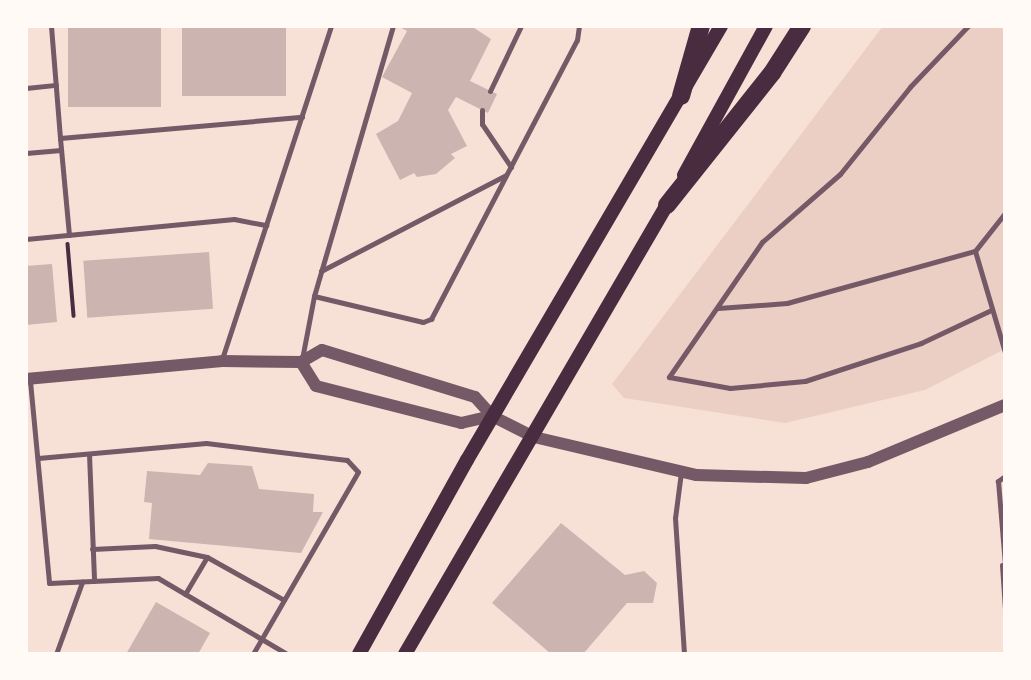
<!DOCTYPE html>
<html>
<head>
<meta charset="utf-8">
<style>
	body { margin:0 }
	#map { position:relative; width:1031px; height:680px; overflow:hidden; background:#f7e1d7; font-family:Inter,sans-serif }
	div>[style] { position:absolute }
	.green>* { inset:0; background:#ebcfc5 }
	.building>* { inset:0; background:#ccb4b1; transform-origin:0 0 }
	.path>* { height:3.5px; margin:-1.75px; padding:0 1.75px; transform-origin:1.75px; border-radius:1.75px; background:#4a2c40 }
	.service>* { height:5px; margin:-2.5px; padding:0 2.5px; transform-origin:2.5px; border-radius:2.5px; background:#755966 }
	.tertiary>* { height:12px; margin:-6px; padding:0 6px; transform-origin:6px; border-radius:6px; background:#755966 }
	.secondary>* { height:14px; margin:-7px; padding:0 7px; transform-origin:7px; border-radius:7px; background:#4a2c40 }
	.primary>* { height:18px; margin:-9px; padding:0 9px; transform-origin:9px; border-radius:9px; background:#4a2c40 }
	span { translate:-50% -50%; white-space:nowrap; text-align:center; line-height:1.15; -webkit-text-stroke:5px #fffaf5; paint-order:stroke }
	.frame { position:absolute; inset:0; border:28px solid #fffaf5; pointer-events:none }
</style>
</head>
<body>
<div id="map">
	<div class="green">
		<div style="clip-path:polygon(883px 26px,1005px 26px,1005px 349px,925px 390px,785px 423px,624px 398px,612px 384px)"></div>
	</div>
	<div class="building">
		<div style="left:68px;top:26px;width:93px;height:81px"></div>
		<div style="left:182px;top:26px;width:104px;height:70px"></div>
		<div style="clip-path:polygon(398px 26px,471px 26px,491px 39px,470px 81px,497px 94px,488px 113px,456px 97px,448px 110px,467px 146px,451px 154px,455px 158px,436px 174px,417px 177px,414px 173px,400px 180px,376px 134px,398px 121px,412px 93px,382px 77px,407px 31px)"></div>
		<div style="left:209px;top:252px;width:57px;height:126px;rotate:86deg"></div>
		<div style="clip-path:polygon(52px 264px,57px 322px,26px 325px,26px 266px)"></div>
		<div style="clip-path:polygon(208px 463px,252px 466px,259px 489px,314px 494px,313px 512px,323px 512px,301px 553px,149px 539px,152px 503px,144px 502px,147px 471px,200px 475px)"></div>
		<div style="clip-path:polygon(561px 523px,625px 575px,644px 571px,657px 583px,653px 603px,627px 603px,583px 654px,551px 654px,492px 603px)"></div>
		<div style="clip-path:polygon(156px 602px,210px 633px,198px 654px,126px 654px)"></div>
	</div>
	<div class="path">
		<div style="left:68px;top:244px;width:72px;rotate:85.2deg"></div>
	</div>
	<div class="service">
		<div style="left:51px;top:26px;width:112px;rotate:85.4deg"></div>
		<div style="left:968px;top:26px;width:84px;rotate:133.6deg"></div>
		<div style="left:910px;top:87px;width:112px;rotate:128.8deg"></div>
		<div style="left:840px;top:174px;width:103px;rotate:138.9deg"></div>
		<div style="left:762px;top:242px;width:164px;rotate:124.6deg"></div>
		<div style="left:669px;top:377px;width:62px;rotate:10.2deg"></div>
		<div style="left:730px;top:388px;width:75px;rotate:-5.3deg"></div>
		<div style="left:805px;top:381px;width:122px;rotate:-18.1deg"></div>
		<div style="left:921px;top:343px;width:77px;rotate:-25.2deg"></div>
		<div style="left:26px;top:88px;width:30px;rotate:-6deg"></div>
		<div style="left:490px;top:91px;width:72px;rotate:-64.5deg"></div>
		<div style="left:482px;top:110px;width:14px;rotate:90deg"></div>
		<div style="left:482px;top:124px;width:52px;rotate:56deg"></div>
		<div style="left:26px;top:153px;width:35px;rotate:-5deg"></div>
		<div style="left:1005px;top:213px;width:48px;rotate:128.3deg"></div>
		<div style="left:975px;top:251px;width:105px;rotate:73.5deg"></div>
		<div style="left:266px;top:225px;width:209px;rotate:-71.9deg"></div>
		<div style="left:69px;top:235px;width:97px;rotate:-95.3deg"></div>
		<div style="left:60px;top:138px;width:243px;rotate:-5deg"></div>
		<div style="left:26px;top:239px;width:209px;rotate:-5.5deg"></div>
		<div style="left:234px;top:219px;width:33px;rotate:11deg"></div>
		<div style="left:266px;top:225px;width:141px;rotate:108.2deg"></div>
		<div style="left:321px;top:271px;width:208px;rotate:-27.4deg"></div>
		<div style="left:314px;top:296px;width:112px;rotate:13.4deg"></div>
		<div style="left:423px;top:322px;width:9px;rotate:-21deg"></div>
		<div style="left:431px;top:319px;width:315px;rotate:-62.4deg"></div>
		<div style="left:577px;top:40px;width:14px;rotate:-82deg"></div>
		<div style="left:718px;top:308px;width:69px;rotate:-4.1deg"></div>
		<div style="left:787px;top:303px;width:195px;rotate:-15.5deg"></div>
		<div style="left:302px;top:359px;width:64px;rotate:-79.2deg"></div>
		<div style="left:314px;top:296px;width:281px;rotate:-73.7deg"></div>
		<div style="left:30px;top:381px;width:203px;rotate:84.6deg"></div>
		<div style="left:49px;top:583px;width:109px;rotate:-2.6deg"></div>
		<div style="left:158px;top:578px;width:150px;rotate:30.5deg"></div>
		<div style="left:89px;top:454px;width:127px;rotate:87.7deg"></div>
		<div style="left:38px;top:458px;width:169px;rotate:-5.1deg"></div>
		<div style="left:206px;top:443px;width:142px;rotate:6.9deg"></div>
		<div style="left:347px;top:460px;width:16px;rotate:47deg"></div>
		<div style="left:358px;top:472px;width:210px;rotate:120deg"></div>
		<div style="left:681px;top:472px;width:46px;rotate:97.4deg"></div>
		<div style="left:675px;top:518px;width:136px;rotate:86.2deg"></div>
		<div style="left:1005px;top:476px;width:9px;rotate:144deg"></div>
		<div style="left:998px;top:481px;width:84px;rotate:85.2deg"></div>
		<div style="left:92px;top:549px;width:63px;rotate:-2.7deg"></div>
		<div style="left:155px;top:546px;width:53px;rotate:11.9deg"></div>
		<div style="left:1002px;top:565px;width:44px;rotate:86.1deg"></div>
		<div style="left:185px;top:594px;width:43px;rotate:-59.3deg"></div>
		<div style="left:207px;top:557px;width:88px;rotate:29.2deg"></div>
		<div style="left:56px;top:654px;width:77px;rotate:-70.1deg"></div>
	</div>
	<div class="tertiary">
		<div style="left:301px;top:362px;width:28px;rotate:58deg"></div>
		<div style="left:316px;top:386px;width:150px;rotate:14.3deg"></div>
		<div style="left:461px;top:423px;width:32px;rotate:-13deg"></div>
		<div style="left:26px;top:379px;width:197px;rotate:-5.2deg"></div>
		<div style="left:222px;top:361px;width:79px;rotate:0.7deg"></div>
		<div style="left:301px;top:362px;width:24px;rotate:-30deg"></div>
		<div style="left:322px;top:350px;width:160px;rotate:17.1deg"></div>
		<div style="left:475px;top:397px;width:25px;rotate:48deg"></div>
		<div style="left:492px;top:416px;width:47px;rotate:26.6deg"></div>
		<div style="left:534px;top:437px;width:166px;rotate:13.2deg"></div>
		<div style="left:696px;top:475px;width:110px;rotate:1.6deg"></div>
		<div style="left:806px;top:478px;width:64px;rotate:-14.5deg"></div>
		<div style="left:868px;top:462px;width:148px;rotate:-22.6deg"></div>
	</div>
	<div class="secondary">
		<div style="left:684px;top:175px;width:170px;rotate:-61.2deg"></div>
		<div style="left:359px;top:654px;width:222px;rotate:-60.9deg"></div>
		<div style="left:467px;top:460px;width:503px;rotate:-59.66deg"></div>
		<div style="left:405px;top:654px;width:530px;rotate:-59.76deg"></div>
	</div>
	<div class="primary">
		<div style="left:681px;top:96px;width:73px;rotate:-74.1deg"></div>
		<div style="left:667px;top:205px;width:169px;rotate:-51.5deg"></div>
		<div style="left:772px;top:73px;width:56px;rotate:-57.4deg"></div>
	</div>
	<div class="frame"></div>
</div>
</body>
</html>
